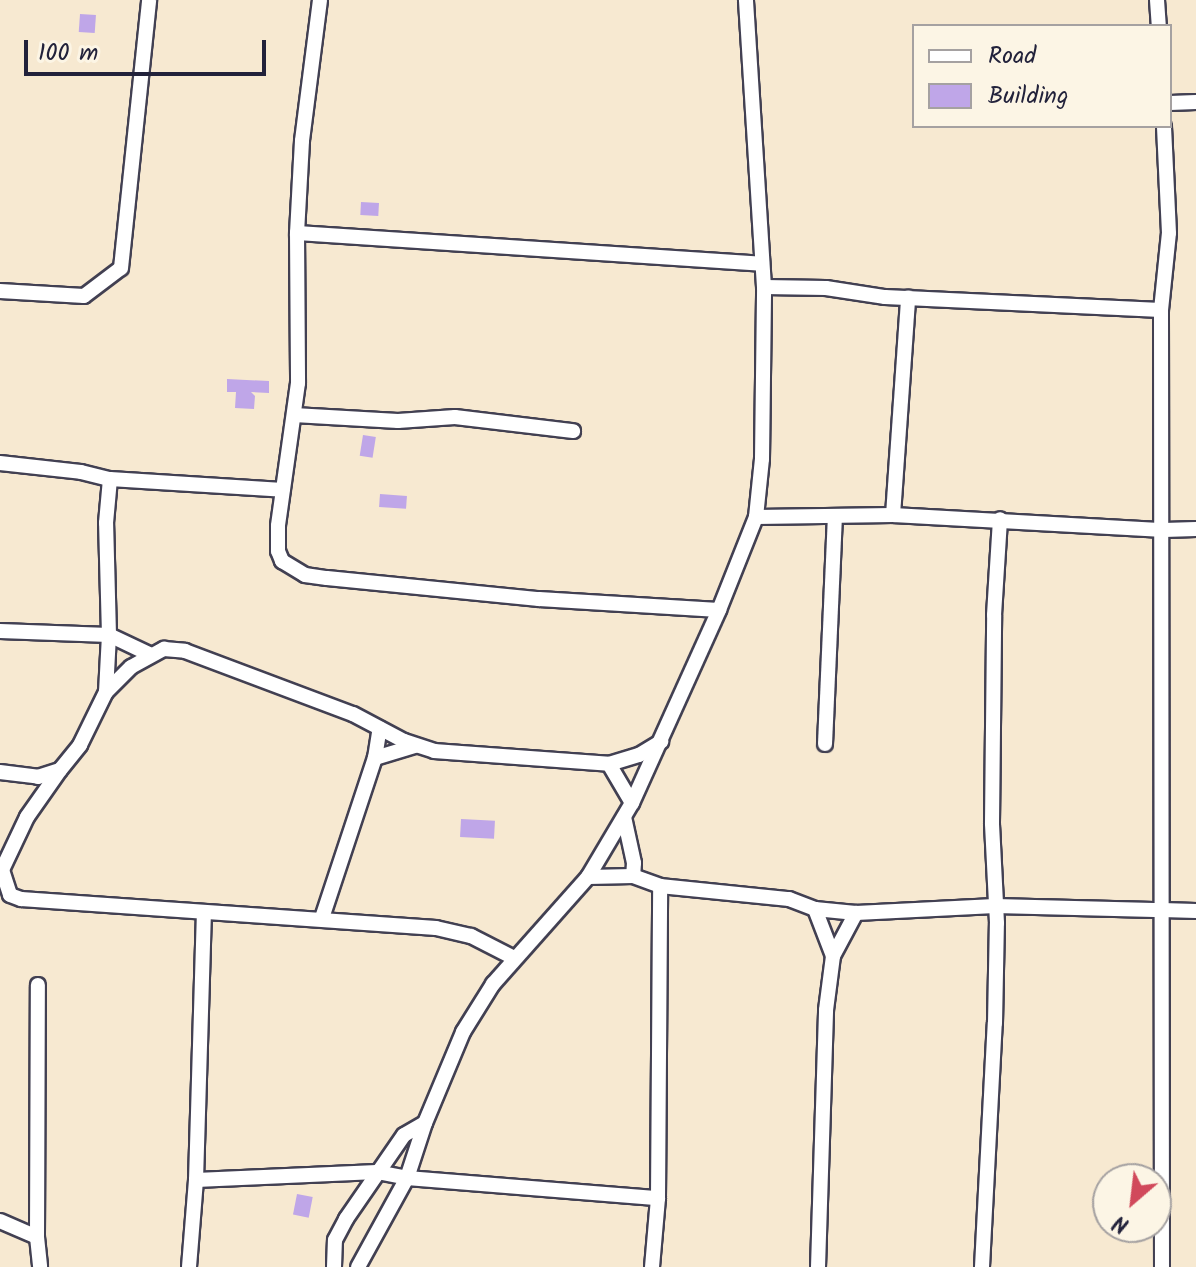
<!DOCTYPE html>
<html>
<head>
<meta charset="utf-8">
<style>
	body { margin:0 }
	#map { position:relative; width:1196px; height:1267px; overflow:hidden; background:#f7e9d1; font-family:Kalam,sans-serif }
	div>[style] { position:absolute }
	.building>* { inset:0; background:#bfa6e8; transform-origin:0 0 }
	.roads { filter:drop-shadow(2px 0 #424052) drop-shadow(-2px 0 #424052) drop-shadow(0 2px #424052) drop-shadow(0 -2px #424052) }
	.minor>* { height:14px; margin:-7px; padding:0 7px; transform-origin:7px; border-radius:7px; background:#fff }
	span { translate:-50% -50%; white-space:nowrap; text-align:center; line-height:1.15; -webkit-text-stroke:7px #fcf5e5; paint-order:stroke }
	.legend { position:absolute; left:912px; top:24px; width:260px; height:104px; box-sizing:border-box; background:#fcf5e5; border:2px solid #a5a1a1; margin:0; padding:10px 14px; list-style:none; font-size:24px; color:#22223b }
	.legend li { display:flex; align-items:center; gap:16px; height:40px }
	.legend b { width:40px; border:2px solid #a5a1a1 }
	.north { position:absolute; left:1092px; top:1163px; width:80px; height:80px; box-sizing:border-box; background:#fcf5e5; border:2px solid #a5a1a1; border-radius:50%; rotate:208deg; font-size:22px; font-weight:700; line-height:32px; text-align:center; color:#22223b }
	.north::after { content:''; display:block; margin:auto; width:28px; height:36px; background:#d1495b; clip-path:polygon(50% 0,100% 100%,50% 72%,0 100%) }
	.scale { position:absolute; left:24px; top:40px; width:242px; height:36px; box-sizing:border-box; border:4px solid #22223b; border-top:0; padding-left:10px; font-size:24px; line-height:28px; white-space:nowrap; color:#22223b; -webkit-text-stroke:6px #fcf5e5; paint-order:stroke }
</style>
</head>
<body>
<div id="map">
	<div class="building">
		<div style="left:80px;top:14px;width:16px;height:18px;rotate:4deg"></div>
		<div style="left:361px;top:202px;width:18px;height:13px;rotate:3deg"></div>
		<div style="clip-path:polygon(227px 379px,269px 381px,269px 393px,251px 392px,255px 396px,254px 409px,235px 408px,236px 392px,227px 392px)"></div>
		<div style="left:363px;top:435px;width:13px;height:21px;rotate:9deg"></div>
		<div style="left:380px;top:494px;width:27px;height:13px;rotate:4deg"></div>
		<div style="left:461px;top:819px;width:34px;height:18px;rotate:3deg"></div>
		<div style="left:297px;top:1194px;width:16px;height:21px;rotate:11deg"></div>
	</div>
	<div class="roads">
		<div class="minor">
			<div style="left:320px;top:0;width:142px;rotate:97.3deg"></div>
			<div style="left:302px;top:141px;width:92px;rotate:93.1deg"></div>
			<div style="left:297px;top:233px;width:150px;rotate:89.6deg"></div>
			<div style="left:298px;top:383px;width:144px;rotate:98deg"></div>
			<div style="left:278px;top:526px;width:25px;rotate:90deg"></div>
			<div style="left:278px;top:551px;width:11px;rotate:68deg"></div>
			<div style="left:282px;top:561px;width:27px;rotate:31deg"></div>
			<div style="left:305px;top:575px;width:22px;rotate:8deg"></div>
			<div style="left:327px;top:578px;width:213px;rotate:5.7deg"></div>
			<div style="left:539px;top:599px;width:180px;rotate:3.5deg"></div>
			<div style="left:1157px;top:0;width:26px;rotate:86deg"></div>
			<div style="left:1170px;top:103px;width:26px;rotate:-2deg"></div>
			<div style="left:297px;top:233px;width:466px;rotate:3.8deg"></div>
			<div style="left:764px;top:287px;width:62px;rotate:0.9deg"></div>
			<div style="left:826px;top:288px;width:60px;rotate:8.7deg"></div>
			<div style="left:885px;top:297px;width:276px;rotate:2.7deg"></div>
			<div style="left:0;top:291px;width:84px;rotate:3.4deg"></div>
			<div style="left:84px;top:296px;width:46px;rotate:-37.1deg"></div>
			<div style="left:121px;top:268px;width:269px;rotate:-84deg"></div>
			<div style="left:294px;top:415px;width:104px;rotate:3.3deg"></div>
			<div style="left:398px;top:421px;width:57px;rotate:-4deg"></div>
			<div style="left:455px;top:417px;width:119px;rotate:6.8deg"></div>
			<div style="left:0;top:463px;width:81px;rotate:6.3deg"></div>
			<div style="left:81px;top:472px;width:30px;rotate:14deg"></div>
			<div style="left:110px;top:479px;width:173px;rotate:3.6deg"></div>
			<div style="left:893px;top:515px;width:218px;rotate:-86deg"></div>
			<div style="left:756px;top:517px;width:137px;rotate:-0.8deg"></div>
			<div style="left:893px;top:515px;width:271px;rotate:3.2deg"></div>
			<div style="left:1164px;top:530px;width:32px;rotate:-2deg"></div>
			<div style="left:0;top:631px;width:109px;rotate:2.1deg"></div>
			<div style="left:109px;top:635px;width:44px;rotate:25.4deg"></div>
			<div style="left:106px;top:692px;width:57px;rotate:-87deg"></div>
			<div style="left:109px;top:635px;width:112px;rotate:-91.5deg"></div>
			<div style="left:106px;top:523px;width:44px;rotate:-84.8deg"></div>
			<div style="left:825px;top:744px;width:227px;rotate:-87.5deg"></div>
			<div style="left:375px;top:758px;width:42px;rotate:-16.7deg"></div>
			<div style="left:609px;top:764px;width:45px;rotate:59.5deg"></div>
			<div style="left:60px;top:770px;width:57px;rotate:125.1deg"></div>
			<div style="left:27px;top:817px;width:59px;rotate:115.3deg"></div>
			<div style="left:2px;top:870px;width:26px;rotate:72deg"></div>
			<div style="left:10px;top:895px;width:12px;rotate:20deg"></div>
			<div style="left:21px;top:899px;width:416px;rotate:4deg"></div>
			<div style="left:436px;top:928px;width:36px;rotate:13deg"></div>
			<div style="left:471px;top:936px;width:48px;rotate:27.1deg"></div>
			<div style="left:0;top:772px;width:38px;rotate:7deg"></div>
			<div style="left:38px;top:777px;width:23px;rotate:-18deg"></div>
			<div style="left:60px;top:770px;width:32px;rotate:-51deg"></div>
			<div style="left:80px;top:745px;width:59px;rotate:-63.9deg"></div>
			<div style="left:106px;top:692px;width:35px;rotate:-45deg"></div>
			<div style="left:131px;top:667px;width:38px;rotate:-29deg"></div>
			<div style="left:164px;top:649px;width:21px;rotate:5deg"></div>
			<div style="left:185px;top:651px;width:179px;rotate:20.6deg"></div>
			<div style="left:353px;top:714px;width:58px;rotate:27.9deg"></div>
			<div style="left:404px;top:741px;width:32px;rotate:18deg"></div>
			<div style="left:434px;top:751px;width:175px;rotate:4.2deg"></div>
			<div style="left:609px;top:764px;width:31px;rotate:-17deg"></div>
			<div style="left:639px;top:755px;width:26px;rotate:-31deg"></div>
			<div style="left:624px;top:817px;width:47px;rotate:77.7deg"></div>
			<div style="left:634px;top:863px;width:13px;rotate:94deg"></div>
			<div style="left:588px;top:877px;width:45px;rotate:-1.3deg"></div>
			<div style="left:633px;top:876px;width:29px;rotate:20deg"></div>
			<div style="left:660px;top:886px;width:130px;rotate:5.8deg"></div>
			<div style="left:789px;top:899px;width:28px;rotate:21deg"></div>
			<div style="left:815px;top:909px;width:41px;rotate:5.6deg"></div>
			<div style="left:856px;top:913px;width:139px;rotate:-2.9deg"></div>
			<div style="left:995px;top:906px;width:201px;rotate:1.4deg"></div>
			<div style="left:815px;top:909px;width:50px;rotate:69deg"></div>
			<div style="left:322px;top:918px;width:169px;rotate:-71.7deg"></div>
			<div style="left:375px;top:758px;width:30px;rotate:-81deg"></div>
			<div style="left:196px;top:1180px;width:181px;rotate:-2.5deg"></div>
			<div style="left:377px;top:1172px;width:31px;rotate:11deg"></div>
			<div style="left:407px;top:1178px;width:252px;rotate:4.6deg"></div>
			<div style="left:0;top:1221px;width:40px;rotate:23.4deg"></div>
			<div style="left:37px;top:1237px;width:30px;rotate:84deg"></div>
			<div style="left:37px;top:1237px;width:252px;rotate:-89.8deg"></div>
			<div style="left:189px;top:1267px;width:87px;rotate:-85.4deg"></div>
			<div style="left:196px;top:1180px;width:268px;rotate:-88.3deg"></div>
			<div style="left:334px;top:1267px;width:27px;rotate:-88deg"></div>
			<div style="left:335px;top:1240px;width:24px;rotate:-62deg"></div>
			<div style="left:346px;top:1219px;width:102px;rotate:-55.4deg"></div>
			<div style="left:404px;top:1135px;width:24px;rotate:-30deg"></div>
			<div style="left:358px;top:1267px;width:102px;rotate:-61.2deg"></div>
			<div style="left:407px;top:1178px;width:58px;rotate:-71.9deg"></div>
			<div style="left:425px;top:1123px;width:99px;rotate:-67.3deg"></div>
			<div style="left:463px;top:1032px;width:57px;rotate:-58deg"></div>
			<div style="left:493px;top:984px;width:143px;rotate:-48.4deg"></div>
			<div style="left:588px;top:877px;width:86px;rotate:-59.3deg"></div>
			<div style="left:632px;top:803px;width:212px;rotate:-65.7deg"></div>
			<div style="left:719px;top:610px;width:100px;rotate:-68.3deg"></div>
			<div style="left:756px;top:517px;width:58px;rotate:-84.1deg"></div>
			<div style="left:762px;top:459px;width:172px;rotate:-89.3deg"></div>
			<div style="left:764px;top:287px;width:288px;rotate:-93.6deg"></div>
			<div style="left:652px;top:1267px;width:69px;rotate:-85deg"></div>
			<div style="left:658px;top:1198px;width:312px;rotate:-89.6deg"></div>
			<div style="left:818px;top:1267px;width:257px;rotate:-88.2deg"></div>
			<div style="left:826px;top:1010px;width:54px;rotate:-82.6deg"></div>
			<div style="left:833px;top:956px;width:49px;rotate:-61.9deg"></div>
			<div style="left:982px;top:1267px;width:244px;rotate:-87deg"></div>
			<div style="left:995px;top:1023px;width:100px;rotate:-88.9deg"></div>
			<div style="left:997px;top:923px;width:100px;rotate:-92.9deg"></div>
			<div style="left:992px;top:823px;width:208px;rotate:-89.4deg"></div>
			<div style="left:994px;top:615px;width:96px;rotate:-86.4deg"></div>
			<div style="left:1162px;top:1267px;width:957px;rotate:-90.06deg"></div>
			<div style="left:1161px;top:310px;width:77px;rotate:-84.1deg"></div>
			<div style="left:1169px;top:233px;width:107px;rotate:-92.7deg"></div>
		</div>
	</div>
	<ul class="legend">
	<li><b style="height:10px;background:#fff"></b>Road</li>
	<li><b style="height:22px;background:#bfa6e8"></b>Building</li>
	</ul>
	<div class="north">N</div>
	<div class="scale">100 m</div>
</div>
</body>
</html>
